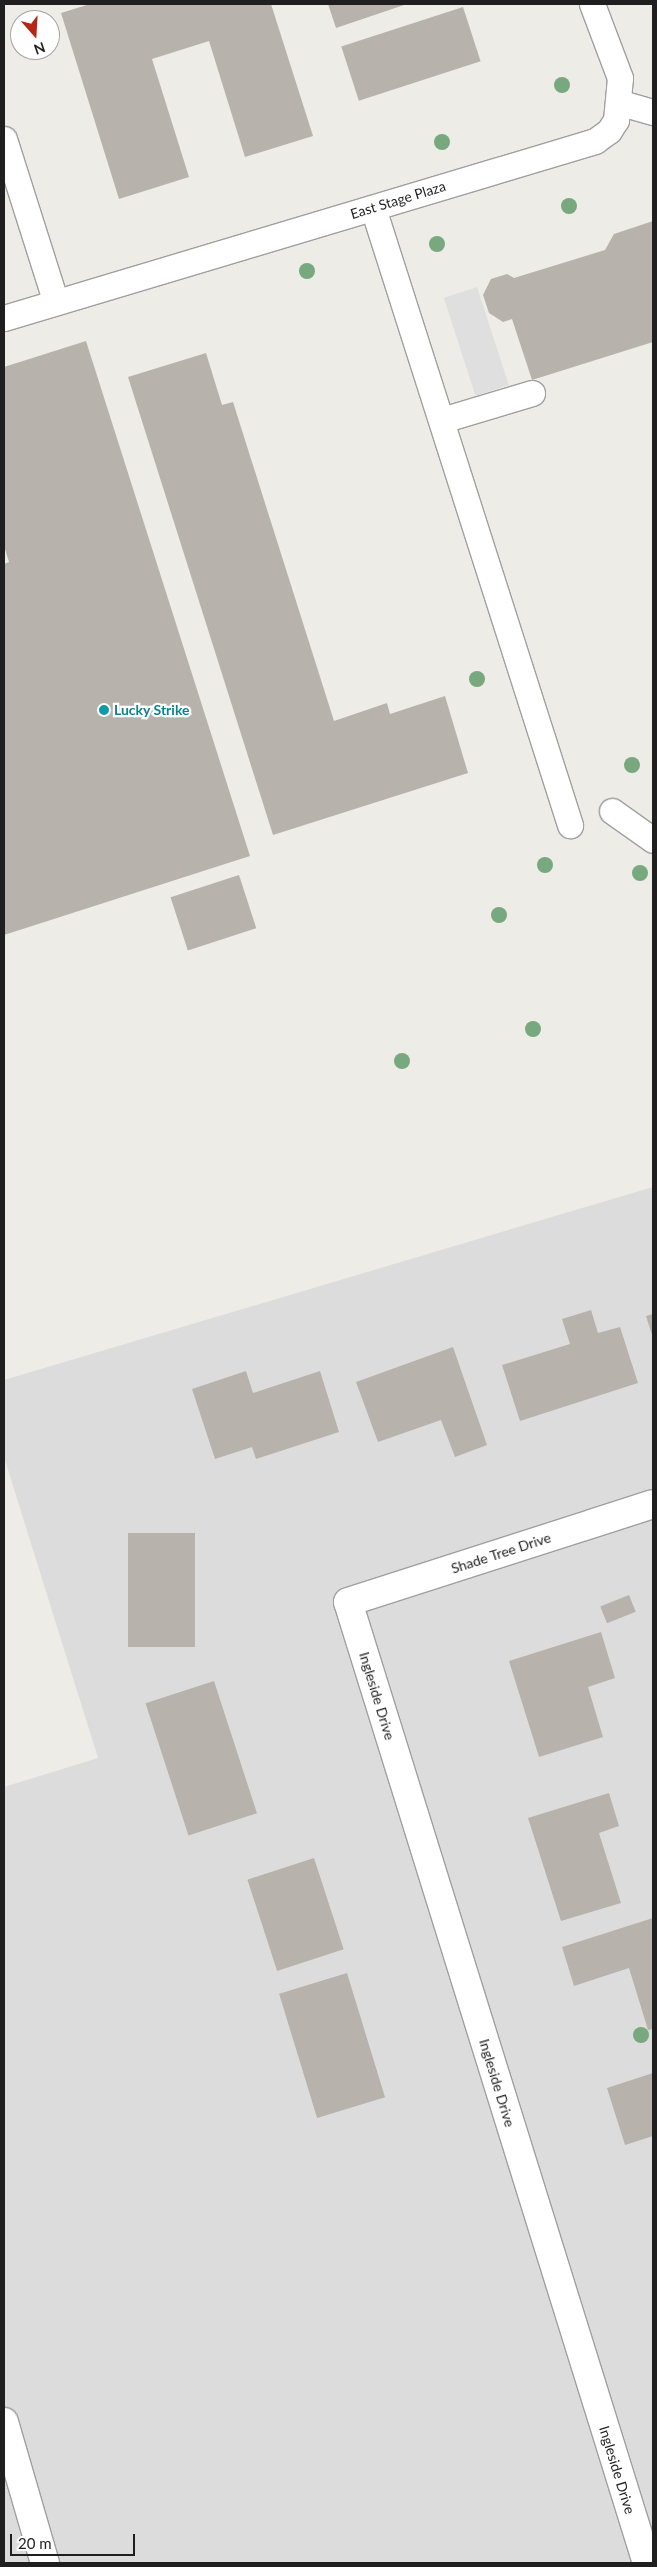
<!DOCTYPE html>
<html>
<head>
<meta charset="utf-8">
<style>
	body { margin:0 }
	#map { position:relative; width:657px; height:2567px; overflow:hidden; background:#eeece6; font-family:Lato,sans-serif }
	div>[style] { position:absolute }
	.residential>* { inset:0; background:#dddcdc }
	.parking>* { inset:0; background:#dfdfdf; transform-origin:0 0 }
	.building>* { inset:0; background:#b7b2ac; transform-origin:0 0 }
	.roads { filter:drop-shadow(1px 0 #a0a0a0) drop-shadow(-1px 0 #a0a0a0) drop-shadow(0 1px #a0a0a0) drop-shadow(0 -1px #a0a0a0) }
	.service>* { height:25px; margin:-12.5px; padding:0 12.5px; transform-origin:12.5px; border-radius:12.5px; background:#fff }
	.minor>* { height:28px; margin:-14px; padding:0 14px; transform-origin:14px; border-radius:14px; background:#fff }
	.trees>* { width:16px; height:16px; margin:-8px; border-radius:50%; background:#78a87d }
	.dots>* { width:14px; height:14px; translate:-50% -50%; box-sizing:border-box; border:2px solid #fff; border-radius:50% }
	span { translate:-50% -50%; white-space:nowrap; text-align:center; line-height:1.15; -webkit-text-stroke:4.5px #fff; paint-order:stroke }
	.street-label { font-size:14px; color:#1f1f1f }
	.culture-label { font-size:14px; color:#0d838f; font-weight:700 }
	.left { translate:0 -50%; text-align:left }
	.frame { position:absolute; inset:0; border:5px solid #1f1f1f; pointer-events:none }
	.north { position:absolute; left:10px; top:10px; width:50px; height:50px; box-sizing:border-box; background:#fff; border:1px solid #a5a5a5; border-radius:50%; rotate:161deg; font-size:14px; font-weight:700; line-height:20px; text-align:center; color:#1f1f1f }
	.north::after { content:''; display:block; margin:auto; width:18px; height:22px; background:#b72517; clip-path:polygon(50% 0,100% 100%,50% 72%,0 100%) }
	.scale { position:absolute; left:10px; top:2534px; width:125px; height:22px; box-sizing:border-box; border:2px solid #1f1f1f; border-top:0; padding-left:6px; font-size:15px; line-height:18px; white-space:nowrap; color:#1f1f1f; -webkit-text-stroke:4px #fff; paint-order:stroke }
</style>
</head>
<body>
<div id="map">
	<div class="residential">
		<div style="clip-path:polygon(653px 1187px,653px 2563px,4px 2563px,4px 1787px,98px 1758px,4px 1457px,4px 1380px)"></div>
	</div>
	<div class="parking">
		<div style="left:477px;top:287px;width:103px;height:35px;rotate:72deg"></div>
	</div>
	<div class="building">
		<div style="clip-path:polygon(90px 4px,271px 4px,313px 136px,245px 157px,209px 41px,152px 59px,189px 177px,119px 199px,61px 13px)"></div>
		<div style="clip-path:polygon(328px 4px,407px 4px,336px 28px)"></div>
		<div style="left:463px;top:7px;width:57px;height:128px;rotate:72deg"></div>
		<div style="clip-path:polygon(653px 221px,653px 342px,532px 380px,512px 319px,503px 322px,489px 313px,483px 295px,491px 279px,507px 274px,514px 278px,605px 250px,614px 234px)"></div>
		<div style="clip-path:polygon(86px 341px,250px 856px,4px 935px,4px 564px,9px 562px,4px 546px,4px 367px)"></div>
		<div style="clip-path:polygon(206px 353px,222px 405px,233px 402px,334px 721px,387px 703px,390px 714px,445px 696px,468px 773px,273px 835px,128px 377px)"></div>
		<div style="left:239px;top:875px;width:56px;height:72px;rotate:72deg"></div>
		<div style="clip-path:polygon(591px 1310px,598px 1333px,620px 1327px,638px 1383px,520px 1421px,502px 1365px,570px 1344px,562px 1319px)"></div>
		<div style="clip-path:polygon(653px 1314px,653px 1338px,646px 1316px)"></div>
		<div style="clip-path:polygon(453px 1347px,487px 1445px,455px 1457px,441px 1420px,378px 1442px,356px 1382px)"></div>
		<div style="clip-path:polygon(246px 1371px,253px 1393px,320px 1371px,339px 1432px,256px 1459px,252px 1447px,215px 1459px,192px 1389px)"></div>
		<div style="left:128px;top:1533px;width:67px;height:114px"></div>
		<div style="left:629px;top:1595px;width:18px;height:31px;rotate:68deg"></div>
		<div style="clip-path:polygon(601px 1632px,615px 1678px,588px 1687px,603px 1737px,539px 1757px,509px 1661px)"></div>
		<div style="left:214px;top:1681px;width:139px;height:72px;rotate:72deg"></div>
		<div style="clip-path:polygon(609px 1793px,619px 1826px,599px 1833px,621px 1903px,561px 1921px,528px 1818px)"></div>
		<div style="left:314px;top:1858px;width:96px;height:70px;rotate:72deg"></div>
		<div style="clip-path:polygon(653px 1918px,653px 2029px,648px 2030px,629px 1968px,574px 1986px,562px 1947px)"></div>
		<div style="left:347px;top:1973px;width:130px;height:71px;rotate:73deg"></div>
		<div style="clip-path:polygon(653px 2073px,653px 2136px,625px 2145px,607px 2088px)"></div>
	</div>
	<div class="roads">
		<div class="service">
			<div style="left:621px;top:103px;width:33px;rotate:16deg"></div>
			<div style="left:4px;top:139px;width:169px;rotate:72.4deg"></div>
			<div style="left:373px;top:208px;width:648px;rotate:72.29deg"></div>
			<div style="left:4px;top:318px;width:617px;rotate:-16.67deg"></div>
			<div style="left:595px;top:141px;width:17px;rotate:-36deg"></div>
			<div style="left:609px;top:131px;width:13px;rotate:-58deg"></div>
			<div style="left:616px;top:120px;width:42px;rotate:-84.6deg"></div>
			<div style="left:620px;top:78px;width:79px;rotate:-110.7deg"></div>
			<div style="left:442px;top:420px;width:94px;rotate:-16.7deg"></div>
			<div style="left:612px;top:811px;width:50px;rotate:35.3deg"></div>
		</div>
		<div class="minor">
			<div style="left:4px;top:2422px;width:147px;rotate:73.8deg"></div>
			<div style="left:647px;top:2563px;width:1006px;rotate:-107.28deg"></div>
			<div style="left:348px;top:1602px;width:320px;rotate:-17.8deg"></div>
		</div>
	</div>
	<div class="trees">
		<div style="left:562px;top:85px"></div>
		<div style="left:442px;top:142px"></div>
		<div style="left:569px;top:206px"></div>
		<div style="left:437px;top:244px"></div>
		<div style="left:307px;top:271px"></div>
		<div style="left:477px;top:679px"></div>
		<div style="left:632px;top:765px"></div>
		<div style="left:545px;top:865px"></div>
		<div style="left:640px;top:873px"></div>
		<div style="left:499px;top:915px"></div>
		<div style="left:533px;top:1029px"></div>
		<div style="left:402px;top:1061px"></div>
		<div style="left:641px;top:2035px"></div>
	</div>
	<div class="dots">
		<div style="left:104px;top:710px;background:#0f9aa8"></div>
	</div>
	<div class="street-label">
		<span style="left:398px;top:200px;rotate:-17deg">East Stage Plaza</span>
		<span style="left:501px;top:1553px;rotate:-18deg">Shade Tree Drive</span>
		<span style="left:377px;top:1696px;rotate:73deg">Ingleside Drive</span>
		<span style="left:497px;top:2083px;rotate:73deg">Ingleside Drive</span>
		<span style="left:617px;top:2470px;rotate:73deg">Ingleside Drive</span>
	</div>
	<div class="culture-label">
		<span class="left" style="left:114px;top:710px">Lucky Strike</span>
	</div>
	<div class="frame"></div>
	<div class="north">N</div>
	<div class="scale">20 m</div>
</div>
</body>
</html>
